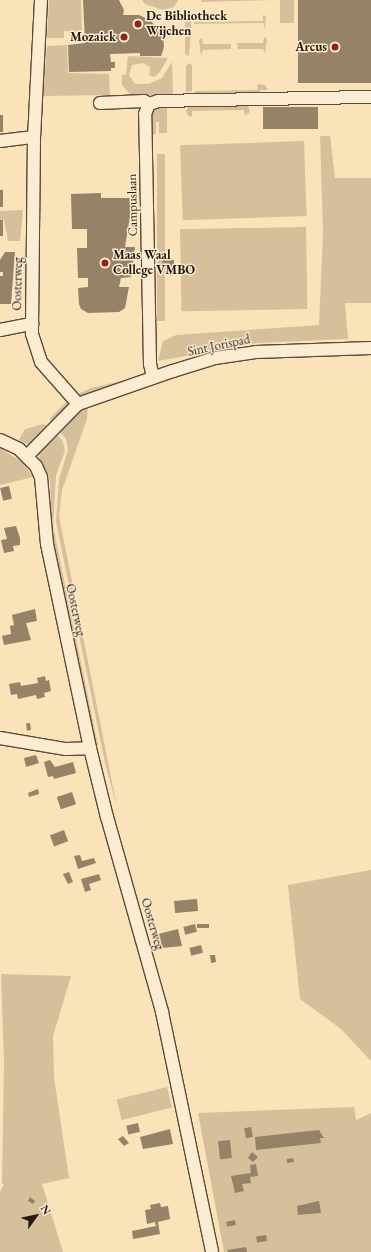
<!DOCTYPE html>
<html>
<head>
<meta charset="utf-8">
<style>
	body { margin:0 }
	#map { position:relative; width:371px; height:1252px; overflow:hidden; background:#fae2b9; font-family:"EB Garamond",serif }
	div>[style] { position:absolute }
	.green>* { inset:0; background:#d6c09c; transform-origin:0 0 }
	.building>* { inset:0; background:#958267; transform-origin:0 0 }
	.roads { filter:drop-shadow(1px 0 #5c4b39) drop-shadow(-1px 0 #5c4b39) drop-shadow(0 1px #5c4b39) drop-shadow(0 -1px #5c4b39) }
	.minor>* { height:12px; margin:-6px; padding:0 6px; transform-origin:6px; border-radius:6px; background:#fcecd2 }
	.dots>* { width:11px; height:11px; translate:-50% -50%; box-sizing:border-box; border:2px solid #fcecd2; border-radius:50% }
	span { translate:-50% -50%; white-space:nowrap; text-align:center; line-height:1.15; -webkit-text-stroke:3px #fcecd2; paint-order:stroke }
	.poi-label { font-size:13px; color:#27190e; font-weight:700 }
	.left { translate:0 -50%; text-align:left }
	.right { translate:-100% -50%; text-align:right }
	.street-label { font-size:13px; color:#27190e }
	.north { position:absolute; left:16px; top:1196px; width:40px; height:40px; -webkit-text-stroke:3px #fcecd2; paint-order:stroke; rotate:57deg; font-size:11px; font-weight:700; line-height:16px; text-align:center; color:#27190e }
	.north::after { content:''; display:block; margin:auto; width:14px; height:18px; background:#27190e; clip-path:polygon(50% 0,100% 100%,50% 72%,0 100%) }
</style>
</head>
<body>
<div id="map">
	<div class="green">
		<div style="clip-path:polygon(49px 0,81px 0,82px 32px,64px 31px,64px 38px,47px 38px)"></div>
		<div style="clip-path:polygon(142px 0,178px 0,174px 7px,163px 10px,145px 4px)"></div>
		<div style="clip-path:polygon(201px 0,274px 0,201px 2px)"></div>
		<div style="left:280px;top:0;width:14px;height:23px"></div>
		<div style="clip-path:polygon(263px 15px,266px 16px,265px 29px,263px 23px,194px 24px,194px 22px,263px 21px)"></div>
		<div style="clip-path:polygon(188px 16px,191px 16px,191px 28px,185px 28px,185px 19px)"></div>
		<div style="clip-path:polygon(185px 31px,191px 31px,189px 56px,185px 54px)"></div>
		<div style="clip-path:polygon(264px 37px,267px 39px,265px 54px,263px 49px,238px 49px,237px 43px,263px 43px)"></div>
		<div style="clip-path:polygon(202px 38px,203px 44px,231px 44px,231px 49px,203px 50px,201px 56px,199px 40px)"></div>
		<div style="clip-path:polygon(67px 45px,68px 73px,109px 74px,110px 95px,43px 96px,47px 46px)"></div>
		<div style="clip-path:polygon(128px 56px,168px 58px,160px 72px,154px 77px,149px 75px,150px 67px,143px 63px,132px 65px,129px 75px,135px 84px,148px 84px,162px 78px,172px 62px,173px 95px,130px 94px,122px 85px,122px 75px,126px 75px)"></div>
		<div style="clip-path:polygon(189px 63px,192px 65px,192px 91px,186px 92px,186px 66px)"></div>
		<div style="clip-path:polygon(258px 84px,265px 85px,268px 90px,260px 90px,260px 93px,195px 94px,195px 91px,257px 90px)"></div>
		<div style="clip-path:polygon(167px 105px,167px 133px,159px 133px,159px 122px,156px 122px,156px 134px,153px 134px,150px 118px,153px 107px)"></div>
		<div style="clip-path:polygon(248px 105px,250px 112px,245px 116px,244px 110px,192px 111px,192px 117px,188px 116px,186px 111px,189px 106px)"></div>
		<div style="clip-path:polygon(320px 136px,330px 136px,335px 178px,371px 178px,371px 303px,345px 303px,348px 339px,257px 343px,158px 361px,163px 341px,176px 335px,319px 325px,323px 232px)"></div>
		<div style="left:304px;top:141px;width:75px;height:124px;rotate:88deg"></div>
		<div style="left:157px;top:154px;width:8px;height:167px"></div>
		<div style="clip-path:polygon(23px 210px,20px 241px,8px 241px,4px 220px,0 220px,0 211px)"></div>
		<div style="left:306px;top:227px;width:82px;height:126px;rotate:89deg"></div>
		<div style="clip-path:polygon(130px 379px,84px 397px,78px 394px,91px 388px)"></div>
		<div style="clip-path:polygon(69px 399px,71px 405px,51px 423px,50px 418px)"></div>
		<div style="clip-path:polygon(88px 405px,87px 419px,62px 490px,59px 516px,117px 807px,105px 763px,56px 522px,59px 479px,68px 450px,66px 439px,58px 430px)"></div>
		<div style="clip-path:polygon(43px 424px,49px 426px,33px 442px,27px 444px,19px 440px,25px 429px)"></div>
		<div style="clip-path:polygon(56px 433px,63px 442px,65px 451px,56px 475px,53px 526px,98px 745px,94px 746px,52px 548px,50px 480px,39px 457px,39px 450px)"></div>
		<div style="clip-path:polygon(0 448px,22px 462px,33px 477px,0 485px)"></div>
		<div style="clip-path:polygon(371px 870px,371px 1061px,341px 1029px,300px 999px,288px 885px)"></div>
		<div style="clip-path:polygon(1px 974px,71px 976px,53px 1036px,54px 1077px,69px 1178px,42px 1184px,63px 1252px,0 1252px,0 1192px,4px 1184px,2px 1184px,4px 1062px)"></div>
		<div style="left:167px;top:1087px;width:21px;height:52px;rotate:76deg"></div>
		<div style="clip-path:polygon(354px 1107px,356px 1120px,371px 1113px,371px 1252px,224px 1252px,198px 1113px)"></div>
	</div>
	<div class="building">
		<div style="clip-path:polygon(83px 0,119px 0,124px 10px,123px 15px,139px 15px,150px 20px,163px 35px,164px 47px,161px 56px,140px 56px,140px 53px,110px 54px,111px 62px,115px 62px,115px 68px,111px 68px,111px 71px,69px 72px,68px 45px,85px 43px)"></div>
		<div style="left:298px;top:0;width:73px;height:83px"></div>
		<div style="left:263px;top:107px;width:55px;height:22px"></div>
		<div style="left:3px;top:115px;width:17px;height:3px;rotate:90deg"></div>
		<div style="left:0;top:190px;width:3px;height:17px"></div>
		<div style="clip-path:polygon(101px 193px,101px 198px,133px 198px,125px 247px,135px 247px,131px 277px,121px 278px,119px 287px,129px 287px,125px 308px,119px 312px,88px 313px,81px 309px,79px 304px,78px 288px,88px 287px,88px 278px,78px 278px,77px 248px,87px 248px,87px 229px,72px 229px,71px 194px)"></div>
		<div style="left:0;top:220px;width:3px;height:16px"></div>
		<div style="clip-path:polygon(5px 252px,15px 252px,11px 304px,0 304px,0 276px,3px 276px,3px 272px,0 272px,0 260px)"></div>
		<div style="left:162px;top:260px;width:12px;height:9px"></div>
		<div style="left:9px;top:486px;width:13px;height:9px;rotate:77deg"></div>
		<div style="clip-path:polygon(16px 526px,20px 538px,20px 545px,13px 546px,14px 551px,4px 553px,1px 540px,7px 539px,4px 528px)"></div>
		<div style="clip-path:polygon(35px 609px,37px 621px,26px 623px,31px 640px,4px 645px,2px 636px,11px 634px,10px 626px,14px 625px,12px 615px)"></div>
		<div style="clip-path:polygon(45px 676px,46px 681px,49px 680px,51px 691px,44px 693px,45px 697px,37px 699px,36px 695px,18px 699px,17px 694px,11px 695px,9px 684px,20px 682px,21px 686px,38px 683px,37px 678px)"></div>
		<div style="left:30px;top:723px;width:7px;height:4px;rotate:82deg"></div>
		<div style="clip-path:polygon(36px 755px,39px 763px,26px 767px,24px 758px)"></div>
		<div style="clip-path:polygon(50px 760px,55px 767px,73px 762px,76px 773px,54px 779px,53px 776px,48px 777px,44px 762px)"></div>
		<div style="clip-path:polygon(38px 789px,39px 794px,29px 797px,28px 793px)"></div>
		<div style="left:72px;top:792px;width:13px;height:16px;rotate:72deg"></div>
		<div style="left:64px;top:830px;width:12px;height:15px;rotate:70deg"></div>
		<div style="clip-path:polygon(80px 855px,82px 861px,94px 858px,96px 863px,78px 869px,74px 856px)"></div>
		<div style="clip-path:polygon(69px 872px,73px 882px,68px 884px,63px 874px)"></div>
		<div style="clip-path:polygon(99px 874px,101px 880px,89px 884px,91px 890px,85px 892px,81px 879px)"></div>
		<div style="left:197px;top:899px;width:12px;height:23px;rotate:85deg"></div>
		<div style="left:195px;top:924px;width:8px;height:12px;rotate:76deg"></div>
		<div style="left:209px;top:924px;width:4px;height:12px;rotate:90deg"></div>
		<div style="clip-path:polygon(178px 929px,182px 946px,162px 948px,158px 934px)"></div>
		<div style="left:201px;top:945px;width:8px;height:12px;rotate:76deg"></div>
		<div style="clip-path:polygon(210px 955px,215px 955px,216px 962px,211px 963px)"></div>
		<div style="left:138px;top:1123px;width:9px;height:12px;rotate:77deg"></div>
		<div style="left:251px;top:1127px;width:10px;height:7px;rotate:79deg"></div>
		<div style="clip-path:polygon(170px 1129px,173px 1144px,143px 1149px,140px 1137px)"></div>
		<div style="clip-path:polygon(319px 1130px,324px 1138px,320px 1138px,321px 1143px,256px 1150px,255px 1137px)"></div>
		<div style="clip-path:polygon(123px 1136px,129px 1143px,124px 1146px,118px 1139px)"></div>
		<div style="left:230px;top:1140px;width:18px;height:12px;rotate:84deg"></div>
		<div style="clip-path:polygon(252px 1152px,258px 1157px,253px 1162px,248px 1158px)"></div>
		<div style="clip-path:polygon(293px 1158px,294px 1162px,287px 1163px,287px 1159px)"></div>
		<div style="clip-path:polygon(256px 1164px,258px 1176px,250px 1177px,251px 1183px,242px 1184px,244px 1191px,235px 1193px,231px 1176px,251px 1173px,250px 1165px)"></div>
		<div style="clip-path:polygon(30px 1197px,35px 1201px,33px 1204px,28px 1201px)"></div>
		<div style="clip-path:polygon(319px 1201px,321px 1213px,298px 1215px,297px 1206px)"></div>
		<div style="clip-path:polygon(160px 1203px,161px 1207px,168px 1206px,170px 1219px,158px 1222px,160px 1234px,133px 1239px,132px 1231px,156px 1226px,155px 1222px,147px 1224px,145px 1210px,151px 1209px,150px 1205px)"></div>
		<div style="left:235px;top:1220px;width:5px;height:9px;rotate:79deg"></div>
		<div style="left:266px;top:1235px;width:6px;height:10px;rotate:81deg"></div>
		<div style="clip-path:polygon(246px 1247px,247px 1252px,228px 1252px,227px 1250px)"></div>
	</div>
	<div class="roads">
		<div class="minor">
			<div style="left:41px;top:0;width:137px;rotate:92.9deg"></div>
			<div style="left:34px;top:137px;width:197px;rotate:90.6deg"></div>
			<div style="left:32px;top:334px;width:29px;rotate:72deg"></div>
			<div style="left:41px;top:362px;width:56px;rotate:48.6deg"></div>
			<div style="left:100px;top:103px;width:44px;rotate:-2.6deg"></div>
			<div style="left:144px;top:101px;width:6px;rotate:31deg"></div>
			<div style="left:0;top:141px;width:34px;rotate:-7deg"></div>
			<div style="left:0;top:330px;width:33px;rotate:-11deg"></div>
			<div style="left:153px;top:377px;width:13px;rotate:-103deg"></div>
			<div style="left:150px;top:364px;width:250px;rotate:-91.1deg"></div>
			<div style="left:145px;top:114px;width:11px;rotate:-68deg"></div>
			<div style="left:149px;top:104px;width:9px;rotate:-18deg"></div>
			<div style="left:158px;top:101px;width:213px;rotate:-1.1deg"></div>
			<div style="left:0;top:440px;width:21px;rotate:25deg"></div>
			<div style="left:19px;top:449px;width:24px;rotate:45deg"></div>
			<div style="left:36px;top:466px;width:12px;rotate:66deg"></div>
			<div style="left:41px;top:477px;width:67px;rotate:84.9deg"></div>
			<div style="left:47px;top:544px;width:208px;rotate:78.1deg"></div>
			<div style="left:90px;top:748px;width:71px;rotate:76.2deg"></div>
			<div style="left:107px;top:817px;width:203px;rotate:74.2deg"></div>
			<div style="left:162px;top:1012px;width:245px;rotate:78.2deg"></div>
			<div style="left:27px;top:456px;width:73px;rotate:-45.6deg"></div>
			<div style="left:78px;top:404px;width:101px;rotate:-19.2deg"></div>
			<div style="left:173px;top:371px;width:44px;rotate:-17.2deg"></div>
			<div style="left:215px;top:358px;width:41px;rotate:-8.3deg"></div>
			<div style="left:256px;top:352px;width:115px;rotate:-2deg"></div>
			<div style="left:0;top:738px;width:67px;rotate:9.5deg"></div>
			<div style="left:66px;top:749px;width:24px;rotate:-2deg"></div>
		</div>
	</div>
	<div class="dots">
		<div style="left:138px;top:24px;background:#8f2418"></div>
		<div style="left:124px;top:37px;background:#8f2418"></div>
		<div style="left:335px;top:47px;background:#8f2418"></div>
		<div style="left:105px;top:263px;background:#8f2418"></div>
	</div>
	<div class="poi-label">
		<span class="left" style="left:146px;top:24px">De Bibliotheek<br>Wijchen</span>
		<span class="right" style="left:116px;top:37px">Mozaiek</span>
		<span class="right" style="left:327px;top:47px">Arcus</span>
		<span class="left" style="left:113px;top:263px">Maas Waal<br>College VMBO</span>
	</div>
	<div class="street-label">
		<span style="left:133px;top:205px;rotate:-91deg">Campuslaan</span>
		<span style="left:18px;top:284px;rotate:-89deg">Oosterweg</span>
		<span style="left:219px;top:346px;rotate:-12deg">Sint Jorispad</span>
		<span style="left:75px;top:610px;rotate:78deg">Oosterweg</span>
		<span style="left:152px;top:924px;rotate:74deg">Oosterweg</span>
	</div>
	<div class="north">N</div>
</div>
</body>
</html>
